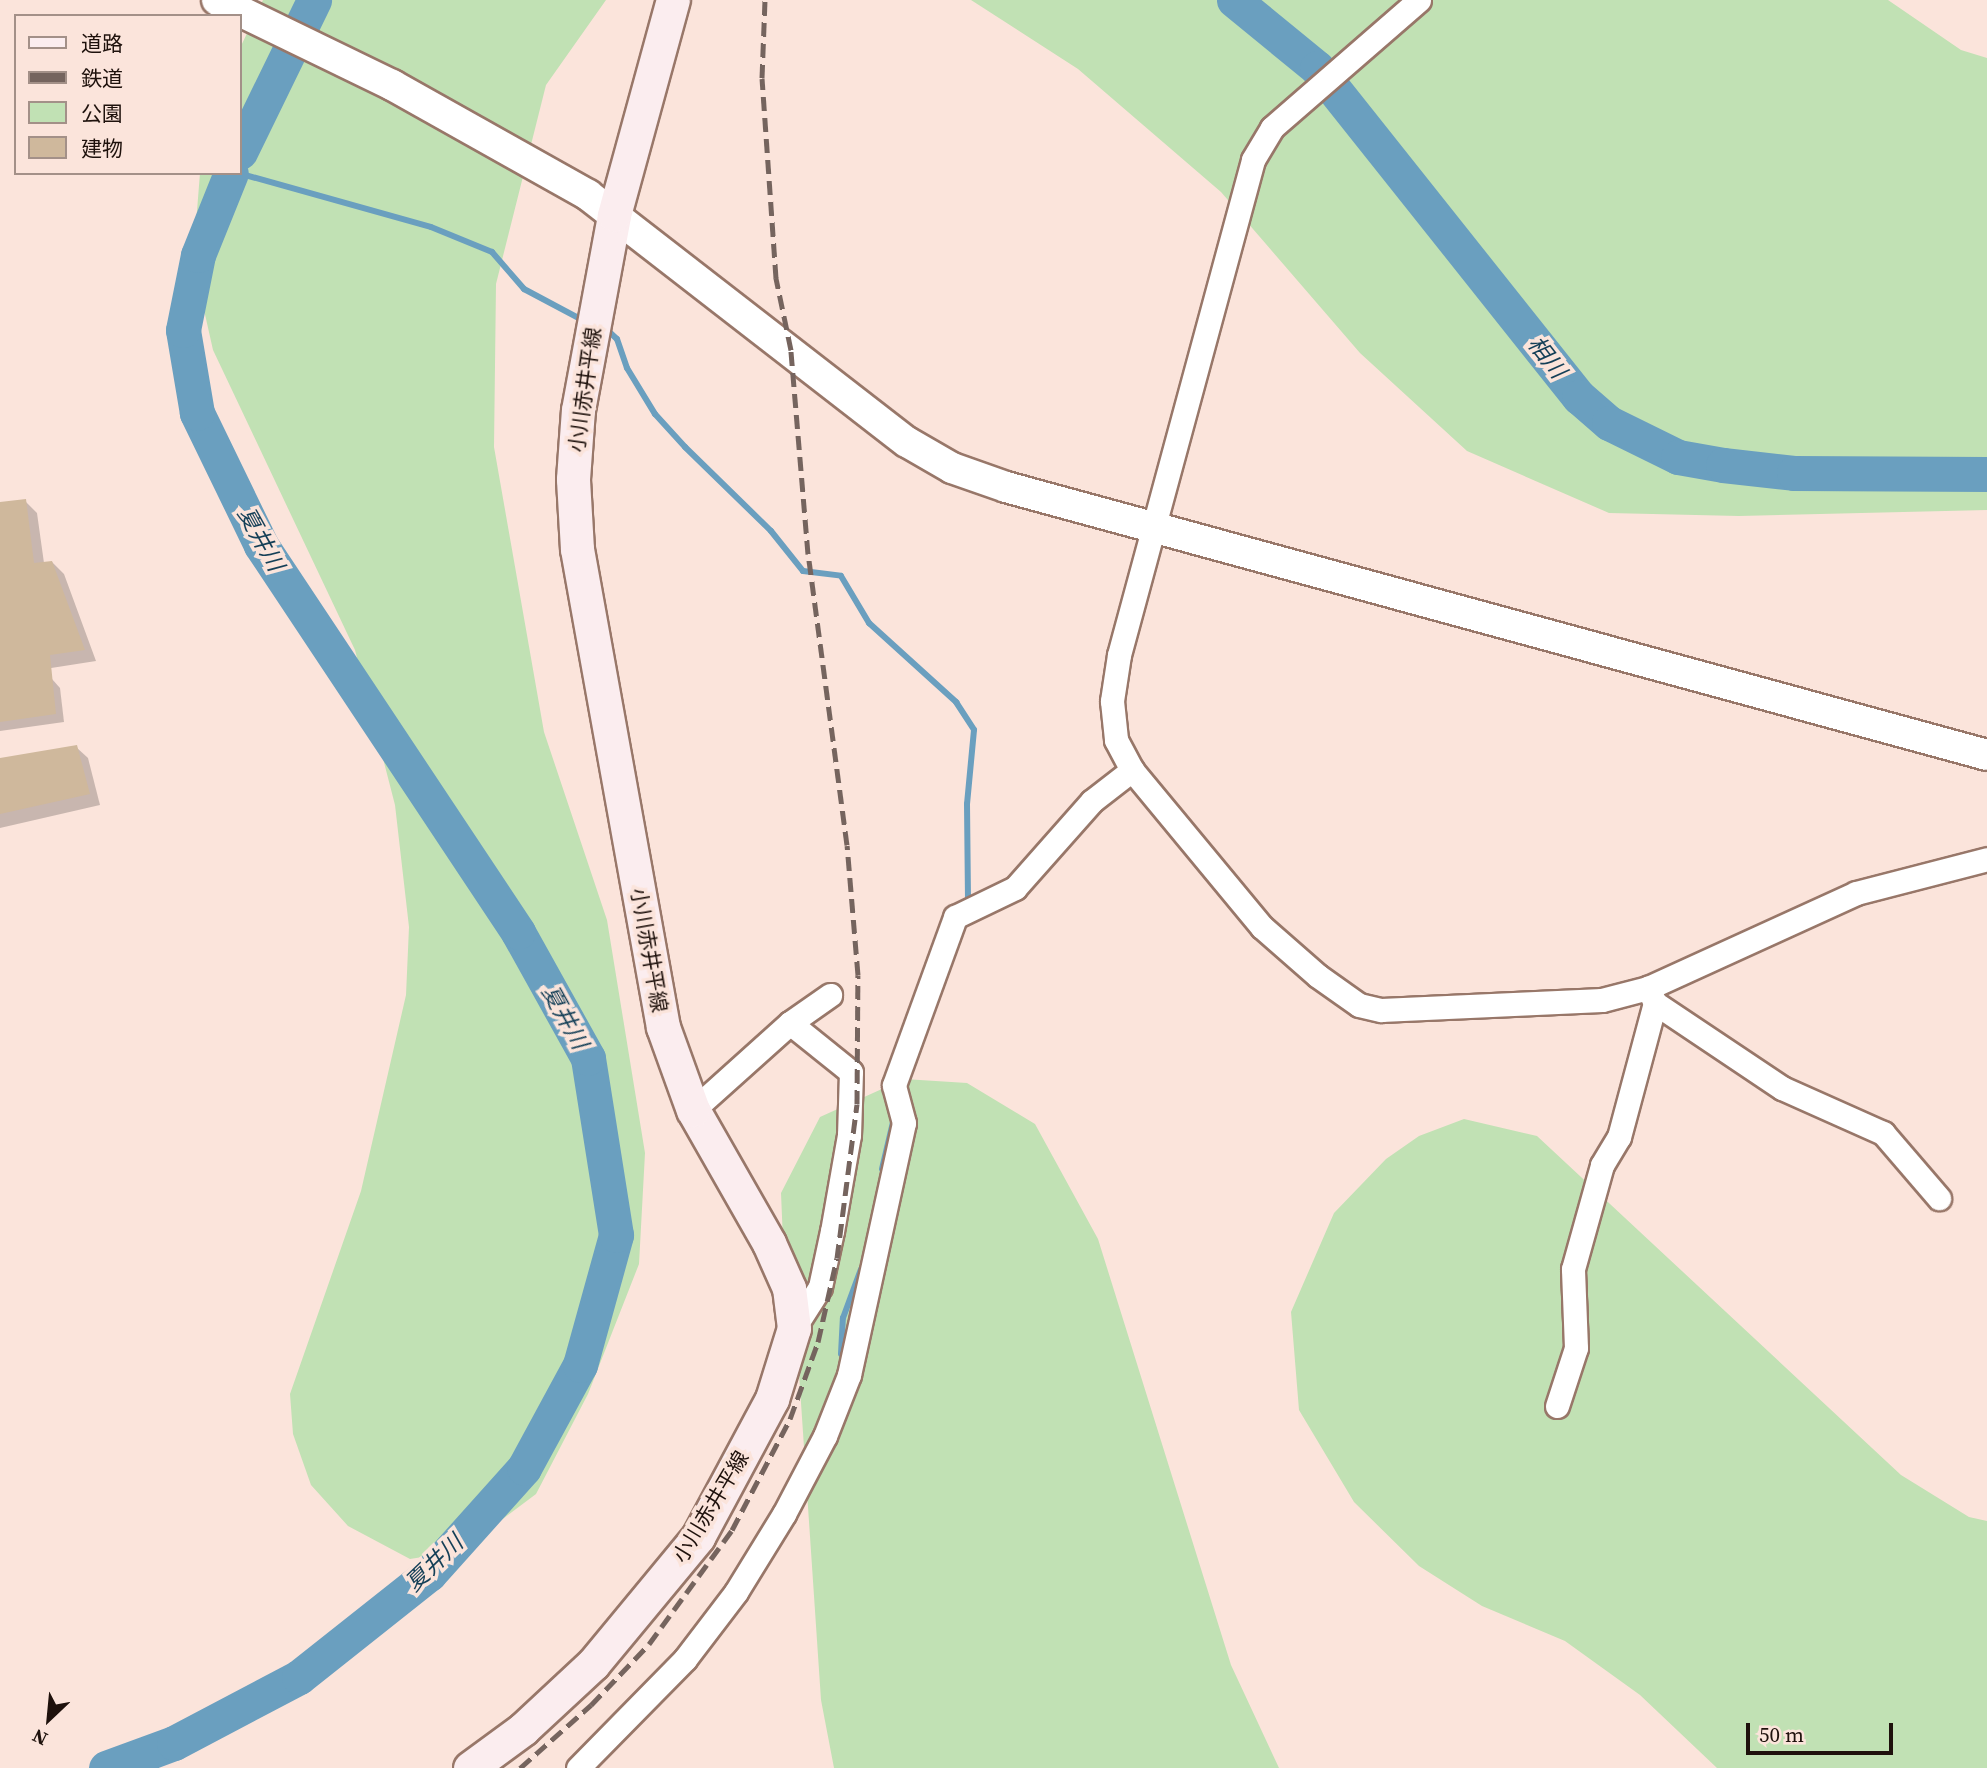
<!DOCTYPE html>
<html>
<head>
<meta charset="utf-8">
<style>
	body { margin:0 }
	#map { position:relative; width:1987px; height:1768px; overflow:hidden; background:#fbe4db; font-family:"Source Serif 4","Noto Sans JP",serif }
	div>[style] { position:absolute }
	.green>* { inset:0; background:#c1e1b4 }
	.shadow>* { inset:0; background:#0003 }
	.stream>* { height:6px; margin:-3px; padding:0 3px; transform-origin:3px; border-radius:3px; background:#6a9fbf }
	.river>* { height:35px; margin:-17.5px; padding:0 17.5px; transform-origin:17.5px; border-radius:17.5px; background:#6a9fbf }
	.building>* { inset:0; background:#cfb89c }
	.roads { filter:drop-shadow(2px 0 #987769) drop-shadow(-2px 0 #987769) drop-shadow(0 2px #987769) drop-shadow(0 -2px #987769) }
	.minor>* { height:23px; margin:-11.5px; padding:0 11.5px; transform-origin:11.5px; border-radius:11.5px; background:#fff }
	.tertiary>* { height:30px; margin:-15px; padding:0 15px; transform-origin:15px; border-radius:15px; background:#fff }
	.secondary>* { height:33px; margin:-16.5px; padding:0 16.5px; transform-origin:16.5px; border-radius:16.5px; background:#fbedef }
	.rail>* { height:5px; margin-top:-2.5px; transform-origin:0; background:repeating-linear-gradient(90deg,#75645e 0 14px,transparent 0 21px) }
	span { translate:-50% -50%; white-space:nowrap; text-align:center; line-height:1.15; -webkit-text-stroke:7px #fbe4db; paint-order:stroke }
	.street-label { font-size:21px; color:#1e110c }
	.water-label { font-size:23px; color:#143f57; font-style:italic }
	.legend { position:absolute; left:14px; top:14px; width:228px; height:161px; box-sizing:border-box; background:#fbe4db; border:2px solid #a39088; margin:0; padding:9px 12px; list-style:none; font-size:21px; color:#1e110c }
	.legend li { display:flex; align-items:center; gap:14px; height:35px }
	.legend b { width:35px; border:2px solid #a39088 }
	.north { position:absolute; left:14px; top:1684px; width:70px; height:70px; -webkit-text-stroke:5px #fbe4db; paint-order:stroke; rotate:206deg; font-size:19px; font-weight:700; line-height:28px; text-align:center; color:#1e110c }
	.north::after { content:''; display:block; margin:auto; width:24px; height:32px; background:#1e110c; clip-path:polygon(50% 0,100% 100%,50% 72%,0 100%) }
	.scale { position:absolute; left:1746px; top:1723px; width:147px; height:32px; box-sizing:border-box; border:4px solid #1e110c; border-top:0; padding-left:9px; font-size:21px; line-height:24px; white-space:nowrap; color:#1e110c; -webkit-text-stroke:5px #fbe4db; paint-order:stroke }
</style>
</head>
<body>
<div id="map">
	<div class="green">
		<div style="clip-path:polygon(263px 0,606px 0,546px 85px,496px 284px,494px 447px,544px 732px,607px 920px,645px 1153px,639px 1264px,588px 1394px,536px 1494px,460px 1551px,410px 1559px,348px 1526px,311px 1485px,293px 1434px,290px 1394px,361px 1191px,406px 995px,409px 927px,395px 805px,355px 650px,213px 350px,193px 261px,200px 173px,240px 173px,240px 48px)"></div>
		<div style="clip-path:polygon(971px 0,1888px 0,1961px 50px,1987px 58px,1987px 510px,1739px 516px,1609px 513px,1467px 451px,1360px 353px,1221px 192px,1078px 69px)"></div>
		<div style="clip-path:polygon(904px 1079px,967px 1083px,1035px 1124px,1098px 1239px,1231px 1665px,1279px 1768px,834px 1768px,821px 1700px,799px 1373px,784px 1265px,781px 1193px,820px 1117px)"></div>
		<div style="clip-path:polygon(1464px 1119px,1537px 1136px,1901px 1475px,1969px 1517px,1987px 1521px,1987px 1768px,1717px 1768px,1640px 1695px,1565px 1641px,1482px 1606px,1419px 1566px,1354px 1502px,1299px 1410px,1291px 1312px,1334px 1213px,1386px 1159px,1419px 1136px)"></div>
	</div>
	<div class="shadow">
		<div style="clip-path:polygon(25px 501px,37px 513px,44px 563px,52px 562px,64px 574px,96px 661px,0 676px,0 504px)"></div>
		<div style="clip-path:polygon(52px 679px,60px 688px,64px 722px,0 731px,0 692px)"></div>
		<div style="clip-path:polygon(76px 747px,88px 758px,100px 805px,0 828px,0 759px)"></div>
	</div>
	<div class="stream">
		<div style="left:238px;top:173px;width:200px;rotate:15.6deg"></div>
		<div style="left:431px;top:227px;width:66px;rotate:22.3deg"></div>
		<div style="left:492px;top:252px;width:49px;rotate:49.1deg"></div>
		<div style="left:524px;top:289px;width:70px;rotate:28deg"></div>
		<div style="left:603px;top:326px;width:19px;rotate:43deg"></div>
		<div style="left:617px;top:339px;width:31px;rotate:71deg"></div>
		<div style="left:627px;top:368px;width:54px;rotate:58.7deg"></div>
		<div style="left:655px;top:414px;width:45px;rotate:47.7deg"></div>
		<div style="left:685px;top:447px;width:120px;rotate:44.3deg"></div>
		<div style="left:771px;top:531px;width:51px;rotate:51.3deg"></div>
		<div style="left:803px;top:571px;width:38px;rotate:7deg"></div>
		<div style="left:841px;top:576px;width:55px;rotate:59.2deg"></div>
		<div style="left:869px;top:623px;width:118px;rotate:42.2deg"></div>
		<div style="left:956px;top:702px;width:33px;rotate:57deg"></div>
		<div style="left:974px;top:730px;width:74px;rotate:95.4deg"></div>
		<div style="left:967px;top:804px;width:99px;rotate:89.4deg"></div>
		<div style="left:882px;top:1169px;width:52px;rotate:-76.8deg"></div>
		<div style="left:841px;top:1354px;width:36px;rotate:-87deg"></div>
		<div style="left:843px;top:1318px;width:52px;rotate:-69.8deg"></div>
	</div>
	<div class="river">
		<div style="left:1234px;top:0;width:107px;rotate:39.3deg"></div>
		<div style="left:1317px;top:68px;width:421px;rotate:51.5deg"></div>
		<div style="left:1579px;top:397px;width:40px;rotate:41deg"></div>
		<div style="left:1609px;top:423px;width:77px;rotate:26.2deg"></div>
		<div style="left:1678px;top:457px;width:46px;rotate:10.1deg"></div>
		<div style="left:1723px;top:465px;width:71px;rotate:6.4deg"></div>
		<div style="left:1794px;top:473px;width:193px;rotate:0.3deg"></div>
		<div style="left:240px;top:152px;width:169px;rotate:-64deg"></div>
		<div style="left:106px;top:1768px;width:72px;rotate:-20.2deg"></div>
		<div style="left:174px;top:1743px;width:141px;rotate:-27.8deg"></div>
		<div style="left:299px;top:1677px;width:166px;rotate:-38.4deg"></div>
		<div style="left:429px;top:1574px;width:142px;rotate:-48.1deg"></div>
		<div style="left:524px;top:1468px;width:117px;rotate:-61.5deg"></div>
		<div style="left:580px;top:1365px;width:135px;rotate:-74.5deg"></div>
		<div style="left:616px;top:1235px;width:179px;rotate:-99deg"></div>
		<div style="left:588px;top:1058px;width:144px;rotate:-119.1deg"></div>
		<div style="left:518px;top:932px;width:465px;rotate:-123.6deg"></div>
		<div style="left:261px;top:545px;width:147px;rotate:-115.9deg"></div>
		<div style="left:197px;top:413px;width:84px;rotate:-99.6deg"></div>
		<div style="left:183px;top:330px;width:76px;rotate:-78.7deg"></div>
		<div style="left:198px;top:255px;width:88px;rotate:-68.1deg"></div>
	</div>
	<div class="building">
		<div style="clip-path:polygon(26px 499px,34px 563px,52px 561px,85px 650px,50px 655px,56px 714px,0 722px,0 502px)"></div>
		<div style="clip-path:polygon(77px 745px,90px 794px,0 814px,0 758px)"></div>
	</div>
	<div class="roads">
		<div class="minor">
			<div style="left:1419px;top:0;width:195px;rotate:139deg"></div>
			<div style="left:1272px;top:128px;width:37px;rotate:121deg"></div>
			<div style="left:1253px;top:160px;width:513px;rotate:105.15deg"></div>
			<div style="left:1119px;top:655px;width:47px;rotate:98.7deg"></div>
			<div style="left:1112px;top:701px;width:39px;rotate:84deg"></div>
			<div style="left:1116px;top:740px;width:34px;rotate:62deg"></div>
			<div style="left:1132px;top:770px;width:204px;rotate:50.4deg"></div>
			<div style="left:1262px;top:927px;width:74px;rotate:41.2deg"></div>
			<div style="left:1318px;top:976px;width:50px;rotate:35.3deg"></div>
			<div style="left:1359px;top:1005px;width:23px;rotate:13deg"></div>
			<div style="left:1381px;top:1010px;width:221px;rotate:-2.6deg"></div>
			<div style="left:1602px;top:1000px;width:48px;rotate:-14.6deg"></div>
			<div style="left:1648px;top:988px;width:229px;rotate:-24.5deg"></div>
			<div style="left:1856px;top:893px;width:135px;rotate:-14.5deg"></div>
			<div style="left:1655px;top:1003px;width:153px;rotate:33.8deg"></div>
			<div style="left:1782px;top:1088px;width:111px;rotate:24deg"></div>
			<div style="left:1883px;top:1133px;width:86px;rotate:49.3deg"></div>
			<div style="left:790px;top:1023px;width:78px;rotate:38.8deg"></div>
			<div style="left:851px;top:1072px;width:63px;rotate:91.8deg"></div>
			<div style="left:849px;top:1135px;width:97px;rotate:100deg"></div>
			<div style="left:832px;top:1231px;width:57px;rotate:102.1deg"></div>
			<div style="left:820px;top:1287px;width:49px;rotate:122.4deg"></div>
			<div style="left:693px;top:1110px;width:130px;rotate:-41.9deg"></div>
			<div style="left:790px;top:1023px;width:49px;rotate:-35deg"></div>
			<div style="left:1557px;top:1406px;width:61px;rotate:-71.9deg"></div>
			<div style="left:1576px;top:1348px;width:79px;rotate:-92.2deg"></div>
			<div style="left:1573px;top:1269px;width:108px;rotate:-74.4deg"></div>
			<div style="left:1602px;top:1165px;width:33px;rotate:-59deg"></div>
			<div style="left:1619px;top:1137px;width:139px;rotate:-75deg"></div>
			<div style="left:1655px;top:1003px;width:17px;rotate:-115deg"></div>
			<div style="left:578px;top:1768px;width:153px;rotate:-45.5deg"></div>
			<div style="left:685px;top:1659px;width:84px;rotate:-52.7deg"></div>
			<div style="left:736px;top:1592px;width:92px;rotate:-58.4deg"></div>
			<div style="left:784px;top:1514px;width:88px;rotate:-62.3deg"></div>
			<div style="left:825px;top:1436px;width:66px;rotate:-68.5deg"></div>
			<div style="left:849px;top:1375px;width:258px;rotate:-77.7deg"></div>
			<div style="left:904px;top:1123px;width:39px;rotate:-105deg"></div>
			<div style="left:894px;top:1085px;width:179px;rotate:-70deg"></div>
			<div style="left:955px;top:917px;width:67px;rotate:-25.8deg"></div>
			<div style="left:1015px;top:888px;width:116px;rotate:-48.5deg"></div>
			<div style="left:1092px;top:801px;width:51px;rotate:-37.8deg"></div>
		</div>
		<div class="tertiary">
			<div style="left:217px;top:0;width:195px;rotate:25.9deg"></div>
			<div style="left:392px;top:85px;width:225px;rotate:29.3deg"></div>
			<div style="left:588px;top:195px;width:403px;rotate:37.8deg"></div>
			<div style="left:907px;top:442px;width:52px;rotate:30deg"></div>
			<div style="left:952px;top:468px;width:57px;rotate:19.4deg"></div>
			<div style="left:1006px;top:487px;width:1017px;rotate:15.28deg"></div>
		</div>
		<div class="secondary">
			<div style="left:470px;top:1768px;width:66px;rotate:-36.3deg"></div>
			<div style="left:523px;top:1729px;width:96px;rotate:-42.9deg"></div>
			<div style="left:593px;top:1664px;width:165px;rotate:-50.4deg"></div>
			<div style="left:698px;top:1537px;width:157px;rotate:-61.8deg"></div>
			<div style="left:772px;top:1399px;width:74px;rotate:-72.8deg"></div>
			<div style="left:794px;top:1328px;width:40px;rotate:-97.1deg"></div>
			<div style="left:789px;top:1288px;width:49px;rotate:-114deg"></div>
			<div style="left:769px;top:1243px;width:153px;rotate:-119.7deg"></div>
			<div style="left:693px;top:1110px;width:88px;rotate:-109.9deg"></div>
			<div style="left:663px;top:1027px;width:486px;rotate:-100.2deg"></div>
			<div style="left:577px;top:549px;width:70px;rotate:-93.3deg"></div>
			<div style="left:573px;top:479px;width:69px;rotate:-85.9deg"></div>
			<div style="left:578px;top:410px;width:198px;rotate:-79.5deg"></div>
			<div style="left:614px;top:215px;width:223px;rotate:-74.7deg"></div>
		</div>
	</div>
	<div class="rail">
		<div style="left:520px;top:1768px;width:95px;rotate:-41.6deg"></div>
		<div style="left:591px;top:1705px;width:84px;rotate:-46.4deg"></div>
		<div style="left:649px;top:1644px;width:141px;rotate:-53.9deg"></div>
		<div style="left:732px;top:1530px;width:125px;rotate:-62.4deg"></div>
		<div style="left:790px;top:1419px;width:82px;rotate:-70deg"></div>
		<div style="left:818px;top:1342px;width:86px;rotate:-77.3deg"></div>
		<div style="left:837px;top:1258px;width:155px;rotate:-82.6deg"></div>
		<div style="left:857px;top:1104px;width:129px;rotate:-89.6deg"></div>
		<div style="left:858px;top:975px;width:130px;rotate:-94.8deg"></div>
		<div style="left:847px;top:845px;width:294px;rotate:-97.6deg"></div>
		<div style="left:808px;top:554px;width:205px;rotate:-94.8deg"></div>
		<div style="left:791px;top:350px;width:74px;rotate:-101.8deg"></div>
		<div style="left:776px;top:278px;width:200px;rotate:-94deg"></div>
		<div style="left:762px;top:78px;width:78px;rotate:-87.8deg"></div>
	</div>
	<div class="street-label">
		<span style="left:585px;top:390px;rotate:-82deg">小川赤井平線</span>
		<span style="left:649px;top:950px;rotate:80deg">小川赤井平線</span>
		<span style="left:711px;top:1507px;rotate:-59deg">小川赤井平線</span>
	</div>
	<div class="water-label">
		<span style="left:1547px;top:357px;rotate:52deg">相川</span>
		<span style="left:261px;top:539px;rotate:61deg">夏井川</span>
		<span style="left:565px;top:1017px;rotate:61deg">夏井川</span>
		<span style="left:434px;top:1563px;rotate:-44deg">夏井川</span>
	</div>
	<ul class="legend">
	<li><b style="height:9px;background:#fbedef"></b>道路</li>
	<li><b style="height:9px;background:#75645e"></b>鉄道</li>
	<li><b style="height:19px;background:#c1e1b4"></b>公園</li>
	<li><b style="height:19px;background:#cfb89c"></b>建物</li>
	</ul>
	<div class="north">N</div>
	<div class="scale">50 m</div>
</div>
</body>
</html>
